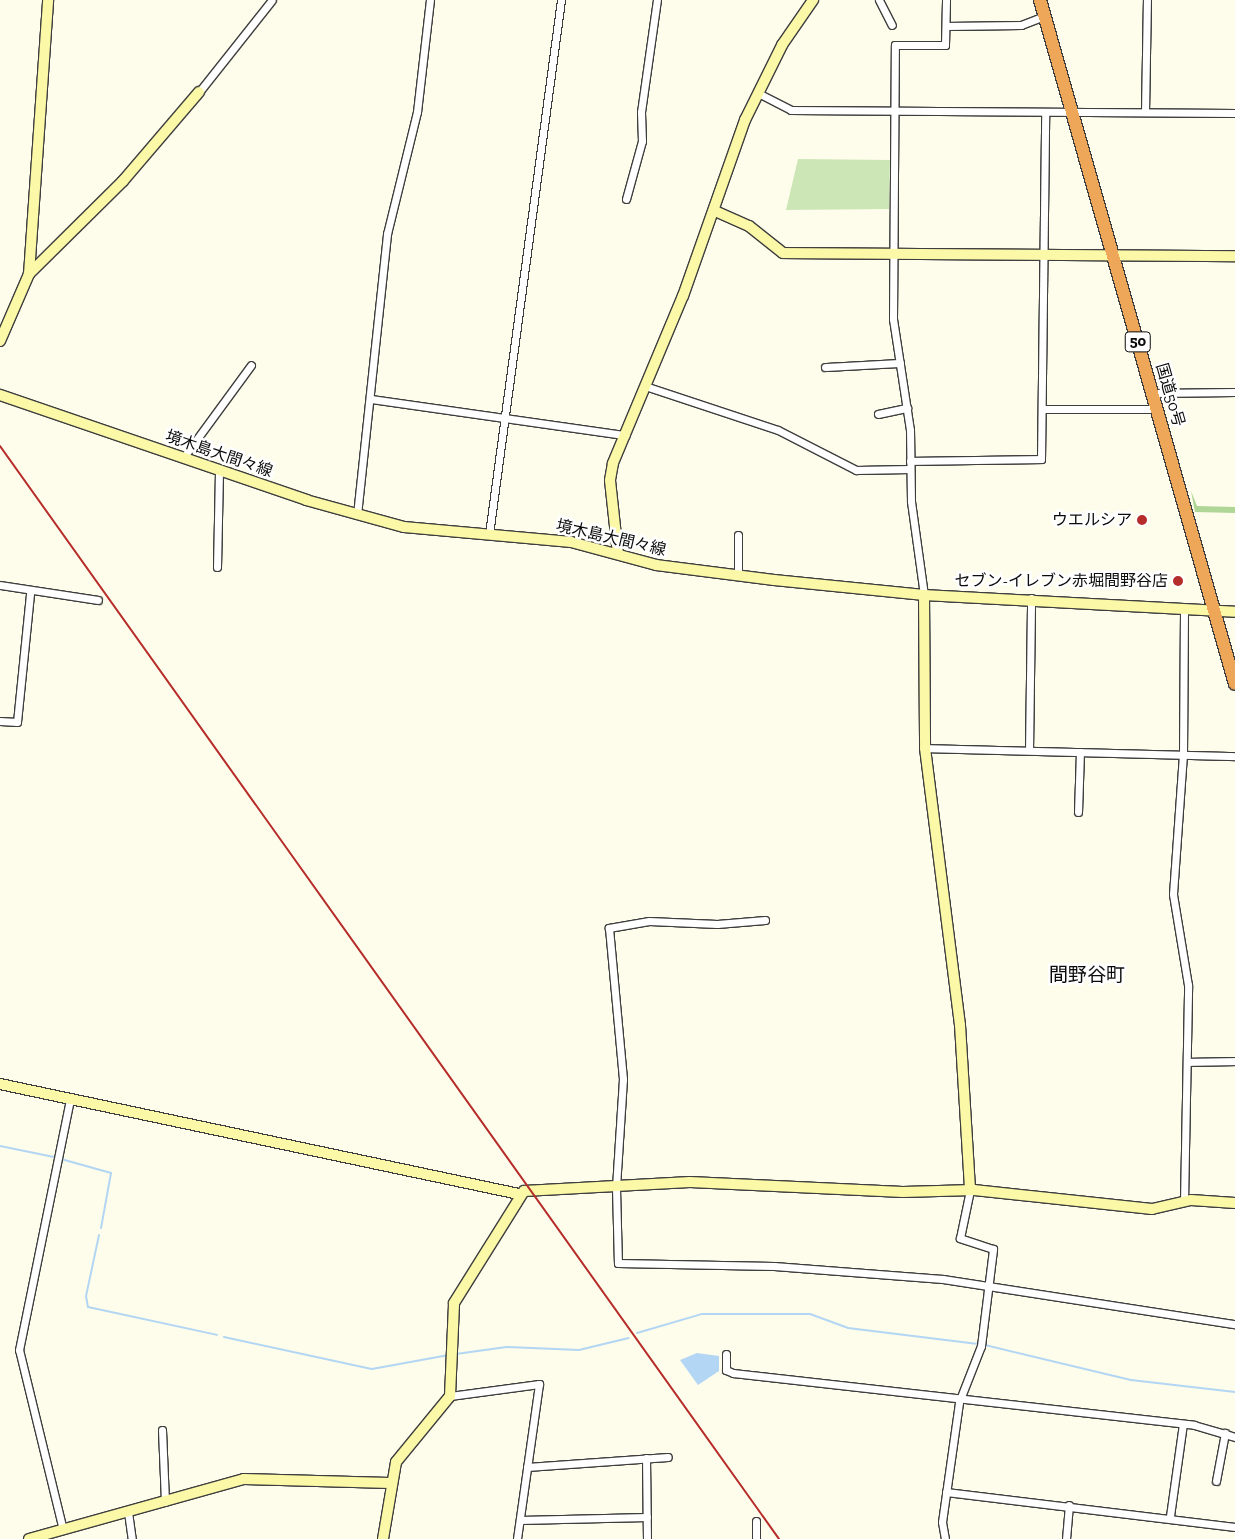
<!DOCTYPE html>
<html>
<head>
<meta charset="utf-8">
<style>
	body { margin:0 }
	#map { position:relative; width:1235px; height:1539px; overflow:hidden; background:#fefcea; font-family:"Zilla Slab","Noto Sans JP",serif }
	div>[style] { position:absolute }
	.green>* { inset:0; background:#cce6b6 }
	.forest>* { inset:0; background:#afd696 }
	.water>* { inset:0; background:#b2d6f3 }
	.stream>* { height:2px; margin:-1px; padding:0 1px; transform-origin:1px; border-radius:1px; background:#b2d6f3 }
	.roads { filter:drop-shadow(1px 0 #3e3e3e) drop-shadow(-1px 0 #3e3e3e) drop-shadow(0 1px #3e3e3e) drop-shadow(0 -1px #3e3e3e) }
	.street>* { height:7px; margin:-3.5px; padding:0 3.5px; transform-origin:3.5px; border-radius:3.5px; background:#fff }
	.secondary>* { height:10px; margin:-5px; padding:0 5px; transform-origin:5px; border-radius:5px; background:#fbf8a8 }
	.highway>* { height:12px; margin:-6px; padding:0 6px; transform-origin:6px; border-radius:6px; background:#eea659 }
	.rail>* { height:2px; margin:-1px; padding:0 1px; transform-origin:1px; border-radius:1px; background:#b52c2a }
	.dots>* { width:14px; height:14px; translate:-50% -50%; box-sizing:border-box; border:2px solid #fff; border-radius:50% }
	span { translate:-50% -50%; white-space:nowrap; text-align:center; line-height:1.15; -webkit-text-stroke:5px #fff; paint-order:stroke }
	.shield-label span { padding:1px 4px; background:#fff; border:1px solid; border-radius:4px; -webkit-text-stroke-width:0 }
	.shield-label { font-size:15px; color:#0b0b0b; font-weight:700 }
	.street-label { font-size:16px; color:#0b0b0b }
	.poi-label { font-size:16px; color:#0b0b0b }
	.right { translate:-100% -50%; text-align:right }
	.quarter-label { font-size:19px; color:#0b0b0b }
</style>
</head>
<body>
<div id="map">
	<div class="green">
		<div style="clip-path:polygon(798px 159px,890px 160px,889px 209px,786px 210px)"></div>
	</div>
	<div class="forest">
		<div style="clip-path:polygon(1191px 491px,1197px 506px,1235px 507px,1235px 513px,1195px 512px)"></div>
	</div>
	<div class="water">
		<div style="clip-path:polygon(697px 1353px,719px 1356px,719px 1371px,698px 1385px,680px 1360px)"></div>
	</div>
	<div class="stream">
		<div style="left:0;top:1146px;width:55px;rotate:11.5deg"></div>
		<div style="left:61px;top:1159px;width:52px;rotate:15.6deg"></div>
		<div style="left:111px;top:1173px;width:56px;rotate:100.3deg"></div>
		<div style="left:99px;top:1235px;width:62px;rotate:102deg"></div>
		<div style="left:86px;top:1296px;width:11px;rotate:80deg"></div>
		<div style="left:88px;top:1307px;width:132px;rotate:12.2deg"></div>
		<div style="left:637px;top:1333px;width:68px;rotate:-16.3deg"></div>
		<div style="left:702px;top:1314px;width:108px"></div>
		<div style="left:810px;top:1314px;width:40px;rotate:20.2deg"></div>
		<div style="left:848px;top:1328px;width:131px;rotate:7deg"></div>
		<div style="left:224px;top:1337px;width:151px;rotate:12.2deg"></div>
		<div style="left:372px;top:1369px;width:78px;rotate:-10.3deg"></div>
		<div style="left:985px;top:1345px;width:150px;rotate:13.5deg"></div>
		<div style="left:1131px;top:1380px;width:105px;rotate:6.6deg"></div>
		<div style="left:456px;top:1354px;width:51px;rotate:-7.8deg"></div>
		<div style="left:507px;top:1347px;width:72px;rotate:2.4deg"></div>
		<div style="left:579px;top:1350px;width:51px;rotate:-13.5deg"></div>
	</div>
	<div class="roads">
		<div class="street">
			<div style="left:879px;top:0;width:28px;rotate:63deg"></div>
			<div style="left:946px;top:26px;width:75px;rotate:-0.8deg"></div>
			<div style="left:1021px;top:25px;width:25px;rotate:-21deg"></div>
			<div style="left:199px;top:92px;width:117px;rotate:-51.6deg"></div>
			<div style="left:758px;top:93px;width:37px;rotate:27deg"></div>
			<div style="left:791px;top:110px;width:444px;rotate:0.4deg"></div>
			<div style="left:1145px;top:112px;width:112px;rotate:-89deg"></div>
			<div style="left:626px;top:199px;width:60px;rotate:-74.6deg"></div>
			<div style="left:642px;top:141px;width:29px;rotate:-92deg"></div>
			<div style="left:641px;top:112px;width:113px;rotate:-81.9deg"></div>
			<div style="left:825px;top:367px;width:75px;rotate:-3.1deg"></div>
			<div style="left:645px;top:386px;width:140px;rotate:18.3deg"></div>
			<div style="left:778px;top:430px;width:88px;rotate:27.1deg"></div>
			<div style="left:856px;top:470px;width:54px;rotate:-1.1deg"></div>
			<div style="left:1153px;top:393px;width:82px;rotate:-0.7deg"></div>
			<div style="left:371px;top:399px;width:257px;rotate:8.1deg"></div>
			<div style="left:1042px;top:409px;width:115px"></div>
			<div style="left:878px;top:414px;width:30px;rotate:-12deg"></div>
			<div style="left:183px;top:458px;width:115px;rotate:-53.8deg"></div>
			<div style="left:910px;top:461px;width:131px;rotate:-0.9deg"></div>
			<div style="left:1041px;top:459px;width:347px;rotate:-89.3deg"></div>
			<div style="left:357px;top:515px;width:283px;rotate:-83.9deg"></div>
			<div style="left:387px;top:234px;width:126px;rotate:-76.2deg"></div>
			<div style="left:417px;top:112px;width:113px;rotate:-83.4deg"></div>
			<div style="left:489px;top:534px;width:539px;rotate:-82.32deg"></div>
			<div style="left:738px;top:535px;width:41px;rotate:90deg"></div>
			<div style="left:217px;top:567px;width:97px;rotate:-88.8deg"></div>
			<div style="left:0;top:585px;width:99px;rotate:8.7deg"></div>
			<div style="left:924px;top:595px;width:95px;rotate:-97.9deg"></div>
			<div style="left:911px;top:501px;width:71px;rotate:-90.8deg"></div>
			<div style="left:910px;top:430px;width:112px;rotate:-98.7deg"></div>
			<div style="left:893px;top:319px;width:274px;rotate:-89.6deg"></div>
			<div style="left:895px;top:45px;width:50px"></div>
			<div style="left:945px;top:45px;width:45px;rotate:-88.7deg"></div>
			<div style="left:0;top:721px;width:17px;rotate:3deg"></div>
			<div style="left:17px;top:722px;width:130px;rotate:-84.2deg"></div>
			<div style="left:925px;top:748px;width:310px;rotate:1.5deg"></div>
			<div style="left:1029px;top:750px;width:152px;rotate:-89.2deg"></div>
			<div style="left:1078px;top:812px;width:60px;rotate:-88.1deg"></div>
			<div style="left:765px;top:920px;width:48px;rotate:175.2deg"></div>
			<div style="left:717px;top:924px;width:68px;rotate:-177.5deg"></div>
			<div style="left:649px;top:921px;width:41px;rotate:170.1deg"></div>
			<div style="left:609px;top:928px;width:152px;rotate:84.7deg"></div>
			<div style="left:623px;top:1079px;width:109px;rotate:93.7deg"></div>
			<div style="left:616px;top:1188px;width:75px;rotate:88.5deg"></div>
			<div style="left:618px;top:1263px;width:156px;rotate:1.1deg"></div>
			<div style="left:774px;top:1266px;width:169px;rotate:4.4deg"></div>
			<div style="left:943px;top:1279px;width:295px;rotate:8.8deg"></div>
			<div style="left:1187px;top:1062px;width:48px;rotate:-1.2deg"></div>
			<div style="left:1184px;top:1202px;width:217px;rotate:-88.9deg"></div>
			<div style="left:1188px;top:985px;width:92px;rotate:-99.4deg"></div>
			<div style="left:1173px;top:894px;width:139px;rotate:-85.9deg"></div>
			<div style="left:1183px;top:755px;width:147px;rotate:-89.6deg"></div>
			<div style="left:726px;top:1354px;width:16px;rotate:90deg"></div>
			<div style="left:726px;top:1370px;width:8px;rotate:23deg"></div>
			<div style="left:733px;top:1373px;width:464px;rotate:6.4deg"></div>
			<div style="left:1194px;top:1425px;width:43px;rotate:16.3deg"></div>
			<div style="left:450px;top:1396px;width:90px;rotate:-7.7deg"></div>
			<div style="left:539px;top:1384px;width:157px;rotate:98.1deg"></div>
			<div style="left:162px;top:1430px;width:72px;rotate:87.6deg"></div>
			<div style="left:646px;top:1458px;width:81px;rotate:89.3deg"></div>
			<div style="left:527px;top:1467px;width:141px;rotate:-4.1deg"></div>
			<div style="left:1216px;top:1481px;width:49px;rotate:-79.4deg"></div>
			<div style="left:946px;top:1492px;width:291px;rotate:6.9deg"></div>
			<div style="left:128px;top:1512px;width:27px;rotate:82deg"></div>
			<div style="left:1170px;top:1516px;width:93px;rotate:-82deg"></div>
			<div style="left:520px;top:1520px;width:127px;rotate:-1.4deg"></div>
			<div style="left:756px;top:1521px;width:18px;rotate:90deg"></div>
			<div style="left:63px;top:1530px;width:185px;rotate:-103.7deg"></div>
			<div style="left:19px;top:1350px;width:256px;rotate:-78.5deg"></div>
			<div style="left:945px;top:1539px;width:17px;rotate:-100deg"></div>
			<div style="left:942px;top:1522px;width:121px;rotate:-81.9deg"></div>
			<div style="left:959px;top:1402px;width:60px;rotate:-68.6deg"></div>
			<div style="left:981px;top:1346px;width:98px;rotate:-82.9deg"></div>
			<div style="left:993px;top:1249px;width:35px;rotate:-162deg"></div>
			<div style="left:960px;top:1238px;width:49px;rotate:-78.2deg"></div>
			<div style="left:1066px;top:1539px;width:34px;rotate:-85deg"></div>
		</div>
		<div class="secondary">
			<div style="left:715px;top:211px;width:37px;rotate:24deg"></div>
			<div style="left:749px;top:226px;width:43px;rotate:38.5deg"></div>
			<div style="left:783px;top:253px;width:452px;rotate:0.4deg"></div>
			<div style="left:29px;top:274px;width:275px;rotate:-86deg"></div>
			<div style="left:0;top:341px;width:73px;rotate:-66.6deg"></div>
			<div style="left:29px;top:274px;width:132px;rotate:-44.7deg"></div>
			<div style="left:123px;top:181px;width:117px;rotate:-49.5deg"></div>
			<div style="left:0;top:395px;width:324px;rotate:18.9deg"></div>
			<div style="left:306px;top:500px;width:102px;rotate:15.4deg"></div>
			<div style="left:404px;top:527px;width:168px;rotate:5.1deg"></div>
			<div style="left:571px;top:542px;width:88px;rotate:15.1deg"></div>
			<div style="left:656px;top:565px;width:119px;rotate:7.2deg"></div>
			<div style="left:774px;top:580px;width:151px;rotate:5.7deg"></div>
			<div style="left:924px;top:595px;width:311px;rotate:3.1deg"></div>
			<div style="left:618px;top:554px;width:74px;rotate:-96.2deg"></div>
			<div style="left:610px;top:480px;width:17px;rotate:-80deg"></div>
			<div style="left:613px;top:463px;width:181px;rotate:-67.3deg"></div>
			<div style="left:683px;top:296px;width:187px;rotate:-70.6deg"></div>
			<div style="left:745px;top:120px;width:84px;rotate:-63.7deg"></div>
			<div style="left:782px;top:45px;width:55px;rotate:-55.4deg"></div>
			<div style="left:924px;top:595px;width:153px;rotate:89.6deg"></div>
			<div style="left:925px;top:748px;width:279px;rotate:82.8deg"></div>
			<div style="left:960px;top:1025px;width:165px;rotate:86.5deg"></div>
			<div style="left:0;top:1084px;width:531px;rotate:11.97deg"></div>
			<div style="left:29px;top:1539px;width:223px;rotate:-15.6deg"></div>
			<div style="left:244px;top:1479px;width:146px;rotate:1.6deg"></div>
			<div style="left:383px;top:1539px;width:78px;rotate:-80.4deg"></div>
			<div style="left:396px;top:1462px;width:85px;rotate:-50.7deg"></div>
			<div style="left:450px;top:1396px;width:93px;rotate:-87.5deg"></div>
			<div style="left:454px;top:1303px;width:132px;rotate:-58deg"></div>
			<div style="left:524px;top:1191px;width:166px;rotate:-3.1deg"></div>
			<div style="left:690px;top:1182px;width:213px;rotate:2.7deg"></div>
			<div style="left:903px;top:1192px;width:71px;rotate:-1.6deg"></div>
			<div style="left:974px;top:1190px;width:179px;rotate:6.1deg"></div>
			<div style="left:1152px;top:1209px;width:40px;rotate:-13deg"></div>
			<div style="left:1191px;top:1200px;width:44px;rotate:3.9deg"></div>
		</div>
		<div class="highway">
			<div style="left:1040px;top:0;width:711px;rotate:74.09deg"></div>
		</div>
	</div>
	<div class="rail">
		<div style="left:0;top:446px;width:1342px;rotate:54.52deg"></div>
	</div>
	<div class="dots">
		<div style="left:1142px;top:520px;background:#b52c2a"></div>
		<div style="left:1178px;top:581px;background:#b52c2a"></div>
	</div>
	<div class="shield-label">
		<span style="left:1138px;top:342px">50</span>
	</div>
	<div class="street-label">
		<span style="left:1170px;top:395px;rotate:74deg">国道50号</span>
		<span style="left:219px;top:454px;rotate:19deg">境木島大間々線</span>
		<span style="left:611px;top:538px;rotate:13deg">境木島大間々線</span>
	</div>
	<div class="poi-label">
		<span class="right" style="left:1132px;top:520px">ウエルシア</span>
		<span class="right" style="left:1168px;top:581px">セブン-イレブン赤堀間野谷店</span>
	</div>
	<div class="quarter-label">
		<span style="left:1087px;top:975px">間野谷町</span>
	</div>
</div>
</body>
</html>
